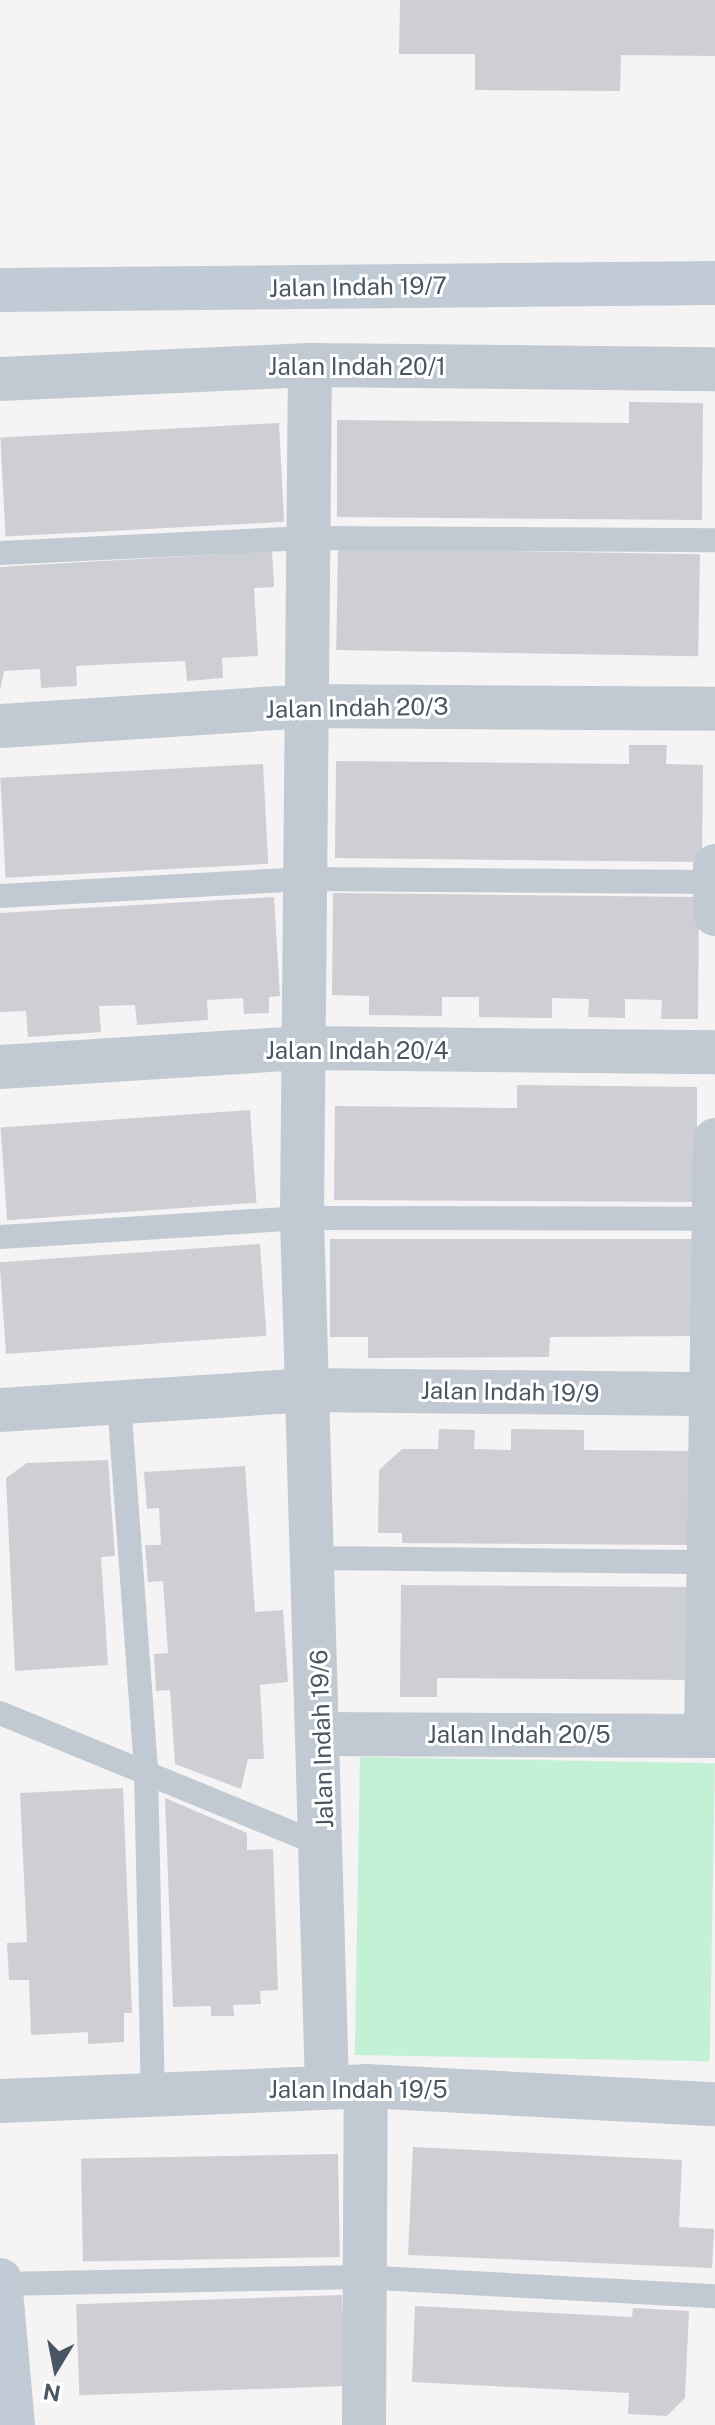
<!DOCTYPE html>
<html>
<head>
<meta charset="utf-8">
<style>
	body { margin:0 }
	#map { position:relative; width:715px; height:2425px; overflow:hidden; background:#f5f3f3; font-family:"Public Sans",sans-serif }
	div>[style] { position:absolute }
	.green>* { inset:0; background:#c3f1d5; transform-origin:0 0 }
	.building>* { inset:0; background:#cdcfd5; transform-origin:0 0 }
	.lane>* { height:24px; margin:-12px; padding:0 12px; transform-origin:12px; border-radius:12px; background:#c1cad2 }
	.street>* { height:44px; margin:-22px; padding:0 22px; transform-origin:22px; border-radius:22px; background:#c1cad2 }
	.secondary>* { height:44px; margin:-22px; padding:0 22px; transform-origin:22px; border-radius:22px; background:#c1cbd6 }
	span { translate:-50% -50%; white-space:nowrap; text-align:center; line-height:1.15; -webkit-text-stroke:6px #fff; paint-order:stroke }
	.street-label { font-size:24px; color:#4a5661 }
	.north { position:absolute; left:16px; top:2329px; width:80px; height:80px; -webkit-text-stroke:6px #fff; paint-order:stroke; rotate:190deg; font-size:22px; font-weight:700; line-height:32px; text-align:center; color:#4a5661 }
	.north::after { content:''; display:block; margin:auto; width:28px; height:36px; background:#4a5661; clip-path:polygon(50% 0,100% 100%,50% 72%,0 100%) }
</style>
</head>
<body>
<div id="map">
	<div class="green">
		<div style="left:360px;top:1757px;width:355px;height:298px;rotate:1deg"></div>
	</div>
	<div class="building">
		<div style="clip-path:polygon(400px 0,715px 0,715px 56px,621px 55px,620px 91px,475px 90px,475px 54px,399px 54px)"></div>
		<div style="clip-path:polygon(629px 402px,703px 403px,702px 520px,337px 517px,337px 420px,629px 423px)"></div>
		<div style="left:279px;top:423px;width:99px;height:279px;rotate:87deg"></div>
		<div style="left:338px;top:548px;width:362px;height:102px;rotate:1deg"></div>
		<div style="clip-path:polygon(272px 551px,274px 587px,254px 588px,258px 656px,222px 658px,223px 678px,187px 681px,185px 661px,113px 664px,76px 666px,77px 686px,41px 688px,40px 669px,4px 671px,0 691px,0 567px)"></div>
		<div style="clip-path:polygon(629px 745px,667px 745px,666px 764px,703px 765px,702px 862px,335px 858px,336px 761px,629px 764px)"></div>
		<div style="left:263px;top:764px;width:100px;height:263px;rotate:87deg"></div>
		<div style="clip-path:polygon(333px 893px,699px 897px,698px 1019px,661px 1019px,662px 1000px,625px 999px,625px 1018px,588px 1017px,589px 999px,552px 998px,552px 1018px,479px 1017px,479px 997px,442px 997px,442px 1016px,369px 1015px,369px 996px,332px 995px)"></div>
		<div style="clip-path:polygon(274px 897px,280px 996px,269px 997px,269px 1013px,244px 1014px,243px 998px,207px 1000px,208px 1020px,137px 1025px,135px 1005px,99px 1006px,101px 1032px,28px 1037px,26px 1011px,0 1012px,0 913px)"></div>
		<div style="clip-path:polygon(517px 1085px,697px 1087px,697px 1202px,334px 1200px,335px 1106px,517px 1108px)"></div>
		<div style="left:250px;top:1110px;width:93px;height:250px;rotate:86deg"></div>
		<div style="clip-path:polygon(330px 1239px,695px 1239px,696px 1336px,550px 1337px,549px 1357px,368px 1358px,368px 1337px,330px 1337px)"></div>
		<div style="left:260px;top:1244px;width:92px;height:261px;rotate:86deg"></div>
		<div style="clip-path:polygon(439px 1429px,475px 1430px,474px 1449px,511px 1450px,511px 1429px,584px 1430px,584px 1450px,691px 1451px,690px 1545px,402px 1543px,402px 1533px,378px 1533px,379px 1470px,402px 1449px,438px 1449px)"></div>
		<div style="clip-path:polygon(108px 1460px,115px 1556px,101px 1557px,108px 1665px,15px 1671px,6px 1478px,27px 1463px)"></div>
		<div style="clip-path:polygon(245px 1466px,255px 1612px,283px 1610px,288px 1682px,260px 1685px,264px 1759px,248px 1759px,241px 1789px,175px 1764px,170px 1690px,156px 1691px,154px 1654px,168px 1653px,163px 1581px,148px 1582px,145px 1545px,161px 1545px,159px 1508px,147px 1509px,144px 1472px)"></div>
		<div style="clip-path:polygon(401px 1585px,694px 1587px,694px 1680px,437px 1678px,437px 1697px,400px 1697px)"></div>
		<div style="clip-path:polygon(123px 1788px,132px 2013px,124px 2013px,124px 2042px,88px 2044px,88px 2032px,31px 2035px,29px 1980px,9px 1980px,7px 1943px,27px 1942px,20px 1793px)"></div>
		<div style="clip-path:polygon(165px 1798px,247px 1833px,247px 1850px,273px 1849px,278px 1990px,260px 1991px,261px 2004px,233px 2005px,234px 2016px,211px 2016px,211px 2006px,173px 2007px)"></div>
		<div style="clip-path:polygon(413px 2147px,682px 2160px,679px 2227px,714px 2229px,712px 2268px,408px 2255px)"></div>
		<div style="left:338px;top:2154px;width:103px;height:257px;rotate:89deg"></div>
		<div style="left:342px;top:2295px;width:91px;height:266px;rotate:88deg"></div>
		<div style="clip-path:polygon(415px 2306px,632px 2317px,633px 2308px,689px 2311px,685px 2398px,667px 2416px,628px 2414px,629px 2393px,412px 2382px)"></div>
	</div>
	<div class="lane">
		<div style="left:0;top:553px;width:307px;rotate:-2.8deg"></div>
		<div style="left:307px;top:538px;width:408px;rotate:0.3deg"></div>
		<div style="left:0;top:896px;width:303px;rotate:-3.2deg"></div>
		<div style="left:303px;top:879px;width:412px;rotate:0.4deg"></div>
		<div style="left:0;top:1237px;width:303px;rotate:-3.6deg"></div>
		<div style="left:302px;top:1218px;width:413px;rotate:0.1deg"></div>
		<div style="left:119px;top:1402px;width:367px;rotate:85.8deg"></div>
		<div style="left:146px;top:1768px;width:324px;rotate:88.8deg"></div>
		<div style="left:314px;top:1558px;width:401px;rotate:0.6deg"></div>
		<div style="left:0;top:1713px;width:352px;rotate:22.3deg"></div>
		<div style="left:0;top:2284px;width:360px;rotate:-1.1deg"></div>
		<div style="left:360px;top:2277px;width:356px;rotate:3.1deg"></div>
	</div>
	<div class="street">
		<div style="left:310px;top:365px;width:853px;rotate:90.54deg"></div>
		<div style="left:302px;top:1218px;width:870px;rotate:88.35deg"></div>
		<div style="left:0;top:379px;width:310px;rotate:-2.6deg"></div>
		<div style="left:310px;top:365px;width:405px;rotate:0.6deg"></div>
		<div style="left:0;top:726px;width:307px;rotate:-3.7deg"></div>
		<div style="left:306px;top:706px;width:409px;rotate:0.4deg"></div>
		<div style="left:715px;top:866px;width:48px;rotate:90deg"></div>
		<div style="left:0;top:1067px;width:305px;rotate:-3.6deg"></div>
		<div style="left:304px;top:1048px;width:411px;rotate:0.6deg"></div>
		<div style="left:0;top:1410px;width:307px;rotate:-3.7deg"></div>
		<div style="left:306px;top:1390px;width:409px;rotate:0.6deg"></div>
		<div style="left:322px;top:1734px;width:393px;rotate:0.3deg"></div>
		<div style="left:706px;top:1735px;width:595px;rotate:-89.13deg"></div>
		<div style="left:0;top:2101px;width:366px;rotate:-2.3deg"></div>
		<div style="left:366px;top:2086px;width:349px;rotate:3deg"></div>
		<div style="left:364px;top:2425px;width:339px;rotate:-89.7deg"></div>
	</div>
	<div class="secondary">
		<div style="left:0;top:290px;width:715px;rotate:-0.56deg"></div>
		<div style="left:0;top:2280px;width:146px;rotate:84.9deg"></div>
	</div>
	<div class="street-label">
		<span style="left:358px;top:287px;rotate:-1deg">Jalan Indah 19/7</span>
		<span style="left:357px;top:367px">Jalan Indah 20/1</span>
		<span style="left:357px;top:708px;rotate:-1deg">Jalan Indah 20/3</span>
		<span style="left:357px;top:1051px">Jalan Indah 20/4</span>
		<span style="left:510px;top:1392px;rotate:1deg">Jalan Indah 19/9</span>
		<span style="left:519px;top:1735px">Jalan Indah 20/5</span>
		<span style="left:322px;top:1739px;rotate:-92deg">Jalan Indah 19/6</span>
		<span style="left:358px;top:2090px">Jalan Indah 19/5</span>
	</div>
	<div class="north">N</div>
</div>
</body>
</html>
